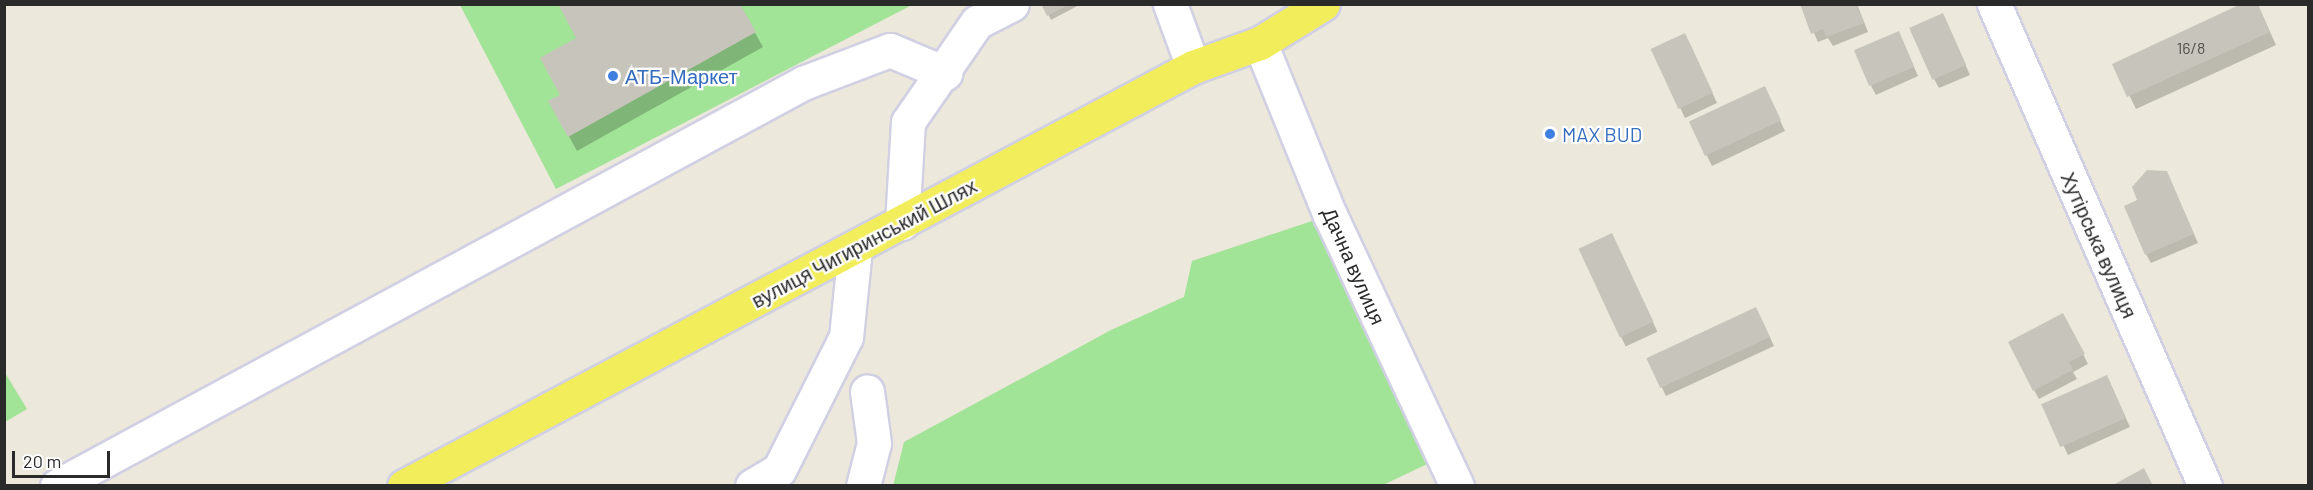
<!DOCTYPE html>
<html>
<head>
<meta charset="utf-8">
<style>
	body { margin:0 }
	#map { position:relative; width:2313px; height:490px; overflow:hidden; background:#ece8db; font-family:Barlow,sans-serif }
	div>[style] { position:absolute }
	.green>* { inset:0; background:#a1e397 }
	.shadow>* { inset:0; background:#0003; transform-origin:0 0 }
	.building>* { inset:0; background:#c7c5bb; transform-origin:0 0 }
	.roads { filter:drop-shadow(2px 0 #d1d0e3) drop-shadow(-2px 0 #d1d0e3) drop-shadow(0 2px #d1d0e3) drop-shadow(0 -2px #d1d0e3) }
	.minor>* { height:33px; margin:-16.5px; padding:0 16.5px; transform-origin:16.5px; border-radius:16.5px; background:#fff }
	.major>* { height:33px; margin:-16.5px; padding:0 16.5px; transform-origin:16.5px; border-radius:16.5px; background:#f2ed5a }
	.dots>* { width:16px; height:16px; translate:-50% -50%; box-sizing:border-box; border:3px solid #fff; border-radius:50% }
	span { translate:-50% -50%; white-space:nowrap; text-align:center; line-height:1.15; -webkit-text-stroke:4.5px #fff; paint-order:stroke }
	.number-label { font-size:16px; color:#51514e }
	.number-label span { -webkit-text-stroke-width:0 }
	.shop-label { font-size:20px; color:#366cbe }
	.left { translate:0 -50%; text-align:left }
	.street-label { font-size:20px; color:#2a2a2a }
	.frame { position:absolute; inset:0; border:6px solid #2a2a2a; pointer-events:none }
	.scale { position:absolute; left:12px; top:451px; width:98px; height:27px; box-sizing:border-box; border:3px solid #2a2a2a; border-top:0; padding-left:8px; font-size:18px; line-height:21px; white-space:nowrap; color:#2a2a2a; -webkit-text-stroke:4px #fff; paint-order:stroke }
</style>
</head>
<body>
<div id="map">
	<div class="green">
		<div style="clip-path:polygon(460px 5px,912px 5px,556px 189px)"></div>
		<div style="clip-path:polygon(1330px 215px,1442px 457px,1383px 485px,893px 486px,904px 442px,1111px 330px,1184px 297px,1192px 261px)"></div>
		<div style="clip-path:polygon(4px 371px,27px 409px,5px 422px,4px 422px)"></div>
	</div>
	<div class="shadow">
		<div style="clip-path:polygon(739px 4px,763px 47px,577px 151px,550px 102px,562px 95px,578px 38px)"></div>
		<div style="clip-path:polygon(1043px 4px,1081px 4px,1051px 20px)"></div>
		<div style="clip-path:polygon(1801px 4px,1857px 4px,1868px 32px,1833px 46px,1828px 38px,1818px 42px)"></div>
		<div style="clip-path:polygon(2261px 12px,2276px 45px,2136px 109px,2114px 64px)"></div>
		<div style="clip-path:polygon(1947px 24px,1970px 75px,1939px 88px,1934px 79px)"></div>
		<div style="clip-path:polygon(1903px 42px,1918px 76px,1876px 95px,1871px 86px)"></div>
		<div style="clip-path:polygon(1690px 44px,1717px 103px,1685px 118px,1653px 50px)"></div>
		<div style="clip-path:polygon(1769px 97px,1785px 131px,1712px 166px,1691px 123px)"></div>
		<div style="clip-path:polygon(2171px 182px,2198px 243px,2151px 263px,2146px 254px)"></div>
		<div style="left:1616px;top:243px;width:98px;height:35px;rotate:65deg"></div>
		<div style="clip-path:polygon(1761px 318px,1774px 346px,1666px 396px,1648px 359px)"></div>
		<div style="clip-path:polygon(2068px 324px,2088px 364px,2073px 372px,2077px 379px,2039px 399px,2034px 390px)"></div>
		<div style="clip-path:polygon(2111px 386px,2130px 427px,2068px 455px,2044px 405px)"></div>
	</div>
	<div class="building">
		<div style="clip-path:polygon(558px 4px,740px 4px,756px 32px,568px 137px,548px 101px,560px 95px,540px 58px,576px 38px)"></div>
		<div style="clip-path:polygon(1041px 4px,1070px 4px,1047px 16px)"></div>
		<div style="clip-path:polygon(1800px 4px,1856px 4px,1864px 23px,1826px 37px,1823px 29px,1811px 34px)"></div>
		<div style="clip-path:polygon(2241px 4px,2258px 4px,2270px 32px,2127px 97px,2112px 64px)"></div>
		<div style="left:1943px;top:13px;width:57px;height:37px;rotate:66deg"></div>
		<div style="left:1899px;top:31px;width:39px;height:49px;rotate:67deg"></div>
		<div style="left:1685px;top:33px;width:66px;height:38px;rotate:65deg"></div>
		<div style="left:1765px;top:86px;width:38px;height:84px;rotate:65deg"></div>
		<div style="clip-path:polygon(2147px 170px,2167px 171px,2194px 234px,2145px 255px,2124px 206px,2137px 200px,2132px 187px)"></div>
		<div style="left:1612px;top:233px;width:98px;height:37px;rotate:65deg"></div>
		<div style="left:1756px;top:307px;width:33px;height:121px;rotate:65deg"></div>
		<div style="clip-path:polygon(2063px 313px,2085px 354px,2069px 362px,2073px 370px,2033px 391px,2008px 342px)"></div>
		<div style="left:2107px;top:375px;width:47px;height:72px;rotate:66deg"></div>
		<div style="clip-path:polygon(2144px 468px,2153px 486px,2111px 486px)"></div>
	</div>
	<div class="roads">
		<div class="minor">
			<div style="left:1170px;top:4px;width:67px;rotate:69.9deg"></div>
			<div style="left:1994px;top:4px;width:526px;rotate:66.36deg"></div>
			<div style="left:1260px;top:43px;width:186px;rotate:67.9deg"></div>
			<div style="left:1330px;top:215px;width:299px;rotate:64.9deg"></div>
			<div style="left:902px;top:223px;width:101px;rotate:-86.6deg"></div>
			<div style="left:908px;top:122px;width:121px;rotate:-55.4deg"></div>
			<div style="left:977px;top:22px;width:39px;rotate:-27deg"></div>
			<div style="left:57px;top:486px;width:848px;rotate:-28.38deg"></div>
			<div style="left:803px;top:83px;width:93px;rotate:-20.8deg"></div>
			<div style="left:890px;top:50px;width:60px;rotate:22.7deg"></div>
			<div style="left:752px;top:486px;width:31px;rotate:-31deg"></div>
			<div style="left:779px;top:470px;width:149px;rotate:-63.3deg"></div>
			<div style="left:846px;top:337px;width:89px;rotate:-84.2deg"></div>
			<div style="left:863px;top:486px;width:44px;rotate:-75.7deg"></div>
			<div style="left:874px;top:443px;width:52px;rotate:-97.7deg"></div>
		</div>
		<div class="major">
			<div style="left:404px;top:486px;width:893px;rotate:-27.97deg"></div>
			<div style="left:1193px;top:67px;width:71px;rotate:-19.7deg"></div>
			<div style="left:1260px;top:43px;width:74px;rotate:-31.8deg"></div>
		</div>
	</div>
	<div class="dots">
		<div style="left:613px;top:76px;background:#3f7fe0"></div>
		<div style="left:1550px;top:134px;background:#3f7fe0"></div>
	</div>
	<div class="number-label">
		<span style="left:2191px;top:48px">16/8</span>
	</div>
	<div class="shop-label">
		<span class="left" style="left:625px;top:76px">АТБ-Маркет</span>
		<span class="left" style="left:1562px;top:134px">MAX BUD</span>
	</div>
	<div class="street-label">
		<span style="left:864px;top:243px;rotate:-28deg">вулиця Чигиринський Шлях</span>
		<span style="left:2099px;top:245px;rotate:66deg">Хутірська вулиця</span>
		<span style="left:1354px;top:266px;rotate:66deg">Дачна вулиця</span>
	</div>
	<div class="frame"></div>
	<div class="scale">20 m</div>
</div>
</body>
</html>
